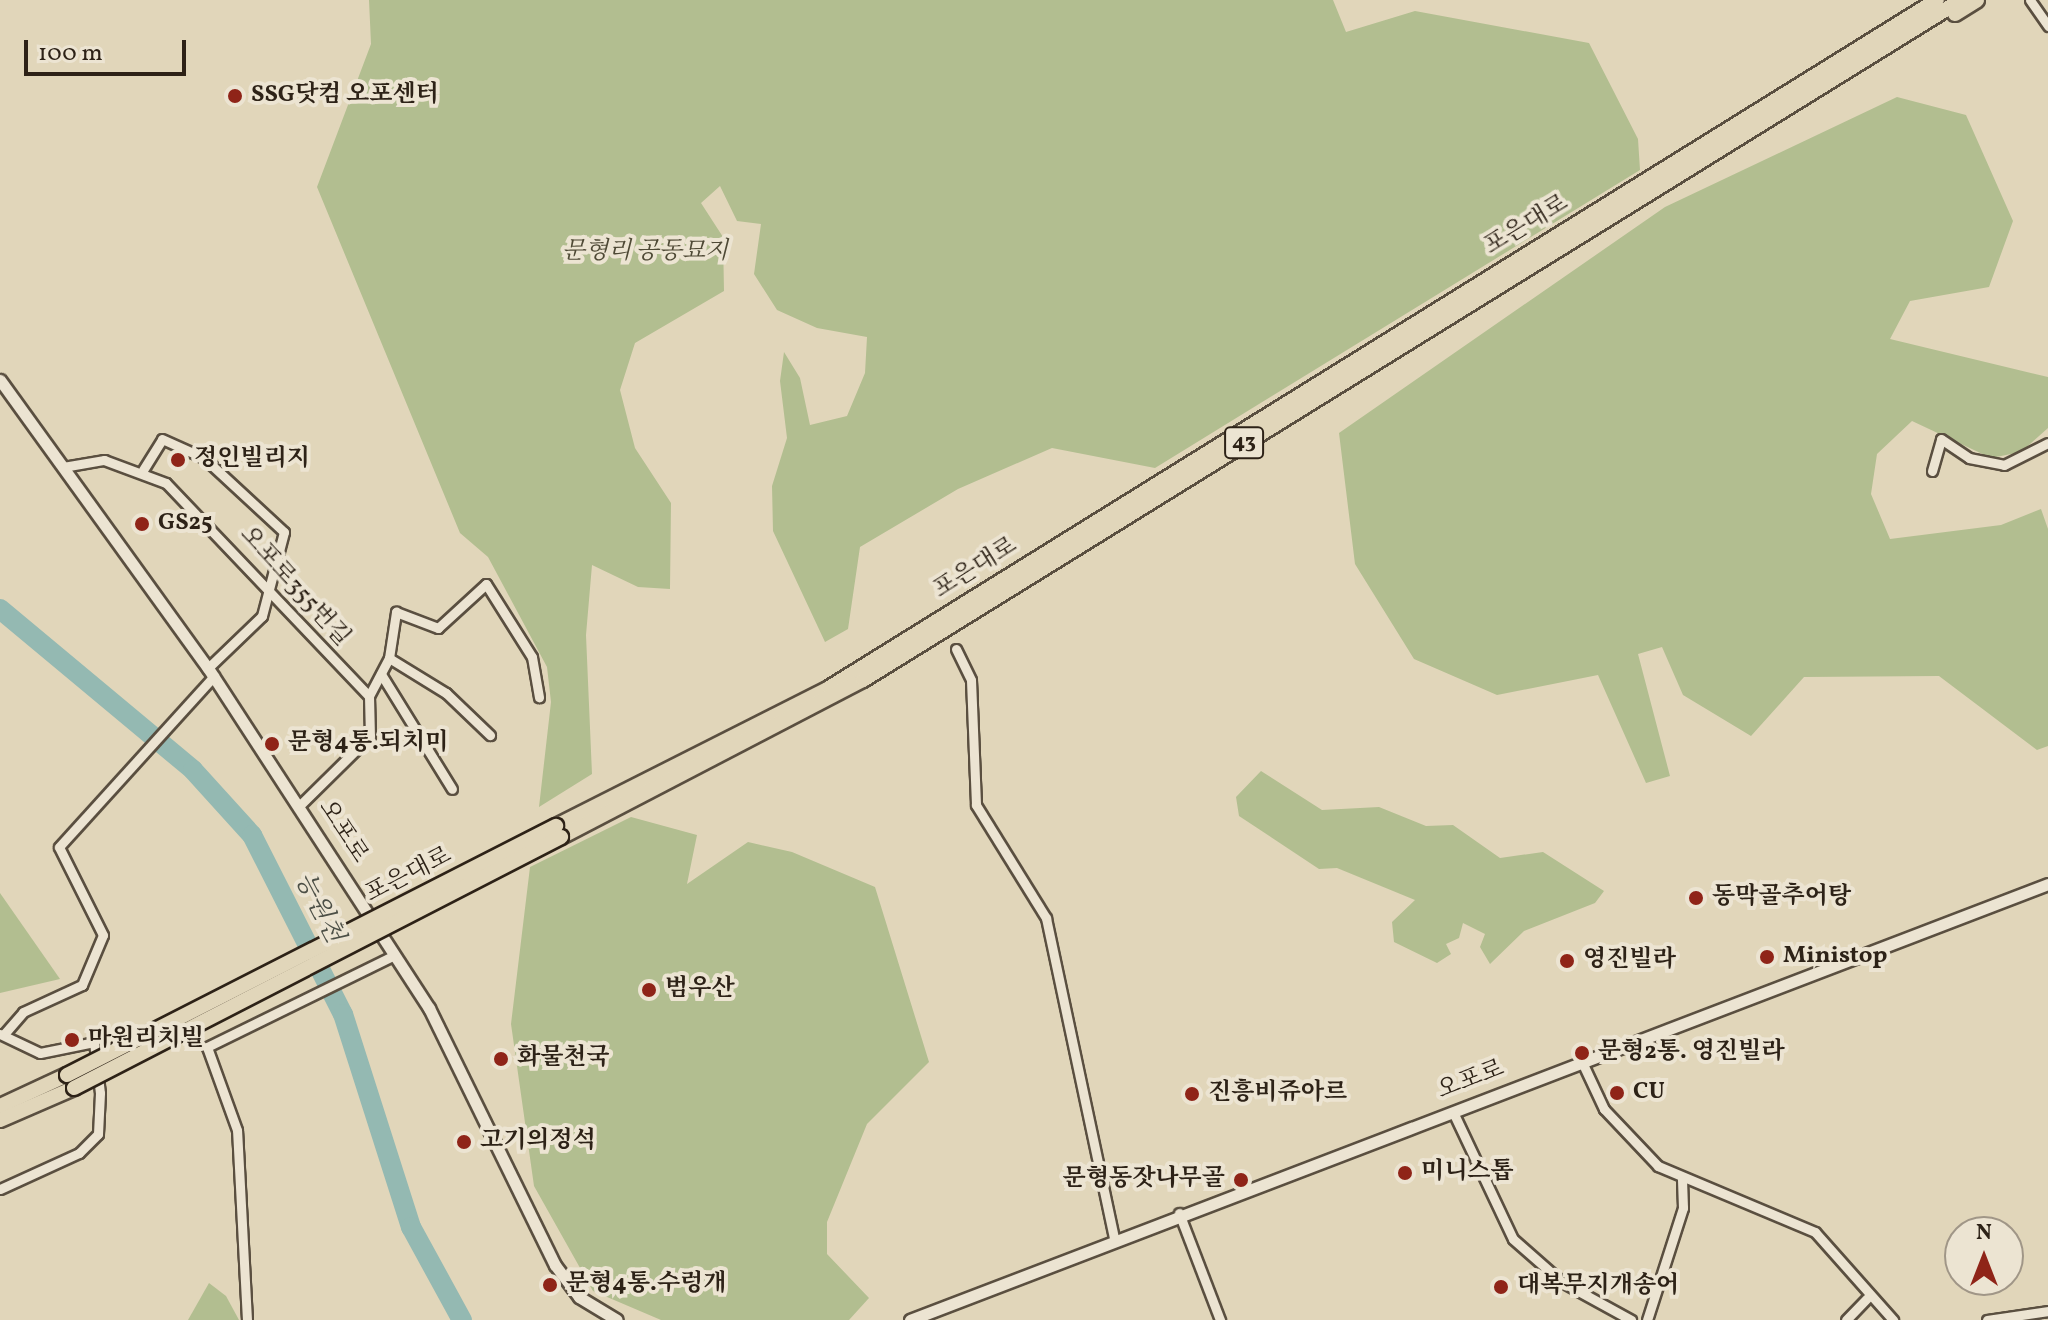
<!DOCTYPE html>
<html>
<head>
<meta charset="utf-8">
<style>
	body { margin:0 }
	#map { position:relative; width:2048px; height:1320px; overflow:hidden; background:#e1d6ba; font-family:Vollkorn,"Noto Serif KR",serif }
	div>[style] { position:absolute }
	.green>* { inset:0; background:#b2be90 }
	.river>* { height:20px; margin:-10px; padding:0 10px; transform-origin:10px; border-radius:10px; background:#94b9b2 }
	.roads { filter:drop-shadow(2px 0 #5a4f40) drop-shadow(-2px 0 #5a4f40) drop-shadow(0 2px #5a4f40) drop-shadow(0 -2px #5a4f40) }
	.minor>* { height:9px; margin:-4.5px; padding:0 4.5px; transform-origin:4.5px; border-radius:4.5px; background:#ece4d2 }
	.tertiary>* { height:11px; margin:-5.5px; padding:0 5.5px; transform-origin:5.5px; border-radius:5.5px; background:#ece4d2 }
	.trunk>* { height:14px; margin:-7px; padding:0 7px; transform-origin:7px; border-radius:7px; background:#e1d6ba }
	.bridges { filter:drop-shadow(2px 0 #2d2217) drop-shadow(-2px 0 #2d2217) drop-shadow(0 2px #2d2217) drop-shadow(0 -2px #2d2217) }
	.trunk-bridge>* { height:14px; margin:-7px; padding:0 7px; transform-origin:7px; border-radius:7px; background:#e1d6ba }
	.dots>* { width:22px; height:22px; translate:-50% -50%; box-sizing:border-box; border:4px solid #ece4d2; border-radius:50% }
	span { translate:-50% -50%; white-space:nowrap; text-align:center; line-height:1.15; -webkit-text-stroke:8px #ece4d2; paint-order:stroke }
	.shield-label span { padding:2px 6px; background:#ece4d2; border:2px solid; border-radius:6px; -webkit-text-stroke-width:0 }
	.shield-label { font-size:22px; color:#2d2217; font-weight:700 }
	.poi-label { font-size:24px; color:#2d2217; font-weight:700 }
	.left { translate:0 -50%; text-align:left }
	.right { translate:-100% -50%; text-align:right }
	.street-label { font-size:24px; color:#2d2217 }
	.park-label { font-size:24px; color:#4e4935; font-style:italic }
	.water-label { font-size:26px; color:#4c4f46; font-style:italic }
	.north { position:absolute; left:1944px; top:1216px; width:80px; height:80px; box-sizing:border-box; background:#ece4d2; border:2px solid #a09687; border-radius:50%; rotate:0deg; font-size:22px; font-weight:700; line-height:32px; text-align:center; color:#2d2217 }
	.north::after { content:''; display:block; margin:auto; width:28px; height:36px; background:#8f2418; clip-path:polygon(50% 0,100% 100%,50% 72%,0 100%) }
	.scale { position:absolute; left:24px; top:40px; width:162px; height:36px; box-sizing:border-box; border:4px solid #2d2217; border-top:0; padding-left:10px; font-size:24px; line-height:28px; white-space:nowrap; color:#2d2217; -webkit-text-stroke:6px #ece4d2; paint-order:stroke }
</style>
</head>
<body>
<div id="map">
	<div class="green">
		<div style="clip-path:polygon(369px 0,1333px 0,1346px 32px,1415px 11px,1589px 43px,1638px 139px,1640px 170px,1155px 468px,1052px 448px,958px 489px,860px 547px,848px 629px,825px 642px,773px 531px,772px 486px,787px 438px,780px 381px,784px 352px,800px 378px,810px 425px,847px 416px,865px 373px,867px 337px,817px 328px,777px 310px,754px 274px,761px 224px,737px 221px,720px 186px,701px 203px,723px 237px,724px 291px,635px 343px,620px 390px,635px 448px,671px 503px,670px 589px,638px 587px,592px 565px,586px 635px,592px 774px,539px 807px,551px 702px,547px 667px,488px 557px,460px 533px,317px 187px,371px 44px)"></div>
		<div style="clip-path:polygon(1897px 97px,1966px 115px,2013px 221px,1989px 287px,1910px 301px,1890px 339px,2048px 377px,2048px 428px,2021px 452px,1991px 458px,1912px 421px,1877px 454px,1871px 494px,1890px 539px,2001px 525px,2041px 509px,2048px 529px,2048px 746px,2037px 750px,1939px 676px,1804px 677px,1751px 736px,1683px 695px,1662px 647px,1638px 654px,1670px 776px,1646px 783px,1598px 675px,1497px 695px,1414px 659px,1355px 564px,1339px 433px,1665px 207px)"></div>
		<div style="clip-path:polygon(1261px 771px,1322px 810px,1379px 807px,1426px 826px,1453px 825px,1500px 858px,1543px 852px,1604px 891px,1595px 903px,1524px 931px,1490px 964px,1480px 947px,1485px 934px,1463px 923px,1459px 938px,1446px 944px,1451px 954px,1437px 963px,1394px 942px,1392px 922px,1415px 900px,1337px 868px,1319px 869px,1239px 816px,1236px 797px)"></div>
		<div style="clip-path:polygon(631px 817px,697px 835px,687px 884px,748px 842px,792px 852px,875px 887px,929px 1062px,867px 1124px,827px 1222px,827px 1254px,869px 1298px,849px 1320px,661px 1320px,593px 1291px,534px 1186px,511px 1024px,530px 867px)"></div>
		<div style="clip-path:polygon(0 893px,60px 979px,0 993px)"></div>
		<div style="clip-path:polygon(209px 1283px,226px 1296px,239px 1320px,188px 1320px)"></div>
	</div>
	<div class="river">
		<div style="left:0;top:609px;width:251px;rotate:39.8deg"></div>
		<div style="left:193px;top:770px;width:88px;rotate:47.8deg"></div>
		<div style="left:252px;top:835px;width:201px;rotate:63.1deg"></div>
		<div style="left:343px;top:1014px;width:224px;rotate:72.3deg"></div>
		<div style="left:411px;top:1227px;width:106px;rotate:61.3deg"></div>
	</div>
	<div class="roads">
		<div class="minor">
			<div style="left:2030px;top:0;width:32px;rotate:55deg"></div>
			<div style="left:63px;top:467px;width:42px;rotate:-9.7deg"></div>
			<div style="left:104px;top:460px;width:66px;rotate:20.4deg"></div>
			<div style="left:166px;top:483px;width:294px;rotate:46.4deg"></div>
			<div style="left:369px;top:696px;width:40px;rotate:88.6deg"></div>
			<div style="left:370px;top:736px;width:100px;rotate:135.4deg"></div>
			<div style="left:143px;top:470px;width:36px;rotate:-58deg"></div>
			<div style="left:162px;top:439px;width:46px;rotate:24.3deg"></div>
			<div style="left:204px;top:458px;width:109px;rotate:42.8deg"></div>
			<div style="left:284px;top:532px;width:87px;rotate:104.7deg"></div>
			<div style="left:262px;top:616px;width:75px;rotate:136.1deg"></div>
			<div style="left:1932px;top:471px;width:33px;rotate:-74deg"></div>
			<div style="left:1941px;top:439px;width:34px;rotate:34deg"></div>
			<div style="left:1969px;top:458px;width:36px;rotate:11deg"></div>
			<div style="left:2004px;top:465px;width:49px;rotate:-26.6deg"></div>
			<div style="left:956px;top:649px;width:34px;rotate:64deg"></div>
			<div style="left:971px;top:680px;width:125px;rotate:87.7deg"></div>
			<div style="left:976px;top:805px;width:133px;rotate:58.2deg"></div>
			<div style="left:1046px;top:918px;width:327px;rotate:78deg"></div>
			<div style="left:389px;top:658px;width:67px;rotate:31.6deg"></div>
			<div style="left:446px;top:693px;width:61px;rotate:43.7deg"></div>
			<div style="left:381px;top:674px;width:135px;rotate:58.3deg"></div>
			<div style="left:369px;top:696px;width:43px;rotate:-62.2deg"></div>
			<div style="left:389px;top:658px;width:47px;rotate:-81.3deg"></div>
			<div style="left:396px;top:612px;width:45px;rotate:20.9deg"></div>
			<div style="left:438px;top:628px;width:65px;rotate:-42.5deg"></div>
			<div style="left:486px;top:584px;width:86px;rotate:57.8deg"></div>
			<div style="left:532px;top:657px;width:41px;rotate:80.1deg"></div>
			<div style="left:5px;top:1033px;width:28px;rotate:-49deg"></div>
			<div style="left:23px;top:1012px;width:65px;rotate:-24.6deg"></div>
			<div style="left:82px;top:985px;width:54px;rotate:-67.2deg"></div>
			<div style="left:103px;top:935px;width:98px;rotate:-116.6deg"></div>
			<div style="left:59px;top:847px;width:231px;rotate:-47.8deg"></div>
			<div style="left:0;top:1034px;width:44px;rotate:25.4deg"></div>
			<div style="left:40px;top:1053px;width:55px;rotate:-11.5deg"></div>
			<div style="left:94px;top:1042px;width:51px;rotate:83.3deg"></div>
			<div style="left:100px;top:1093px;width:41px;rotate:92.8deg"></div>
			<div style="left:98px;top:1134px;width:27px;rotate:135deg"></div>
			<div style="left:79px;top:1153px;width:87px;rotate:155.5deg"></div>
			<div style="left:1582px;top:1062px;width:52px;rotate:64.9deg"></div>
			<div style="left:1604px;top:1109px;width:79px;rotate:46.5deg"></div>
			<div style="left:1658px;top:1166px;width:170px;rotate:22.8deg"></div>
			<div style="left:1815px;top:1232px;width:118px;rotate:48.4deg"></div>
			<div style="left:1453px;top:1112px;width:140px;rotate:64.7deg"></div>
			<div style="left:1513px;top:1239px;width:65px;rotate:41.3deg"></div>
			<div style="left:1562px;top:1282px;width:79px;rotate:28.8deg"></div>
			<div style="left:1179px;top:1213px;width:115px;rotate:69deg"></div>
			<div style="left:247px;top:1320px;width:190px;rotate:-93deg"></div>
			<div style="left:237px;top:1130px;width:88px;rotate:-109.9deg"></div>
			<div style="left:207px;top:1047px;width:209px;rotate:-26.1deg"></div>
			<div style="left:1647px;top:1320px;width:118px;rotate:-72.2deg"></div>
			<div style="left:1683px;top:1208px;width:30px;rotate:-92deg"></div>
			<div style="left:1846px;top:1320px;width:30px;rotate:-46deg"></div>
			<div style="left:1987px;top:1320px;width:62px;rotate:-8.4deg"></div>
		</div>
		<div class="tertiary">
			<div style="left:0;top:380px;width:355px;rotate:54.2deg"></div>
			<div style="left:208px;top:668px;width:406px;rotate:57deg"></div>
			<div style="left:429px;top:1008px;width:286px;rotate:63.9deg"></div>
			<div style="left:555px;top:1265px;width:40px;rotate:53deg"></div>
			<div style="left:579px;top:1297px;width:44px;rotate:31.2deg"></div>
			<div style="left:910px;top:1320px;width:1219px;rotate:-20.96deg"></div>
		</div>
		<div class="trunk">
			<div style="left:1955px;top:14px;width:26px;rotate:-32deg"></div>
			<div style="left:556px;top:826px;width:306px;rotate:-26.8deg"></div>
			<div style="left:829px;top:688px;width:1304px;rotate:-31.84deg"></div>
			<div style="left:561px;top:837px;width:340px;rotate:-27.5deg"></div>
			<div style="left:863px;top:680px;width:1292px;rotate:-31.77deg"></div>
			<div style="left:0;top:1106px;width:74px;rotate:-24.8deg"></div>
			<div style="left:0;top:1120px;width:81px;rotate:-23.4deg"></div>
		</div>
	</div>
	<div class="bridges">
		<div class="trunk-bridge">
			<div style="left:67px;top:1075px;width:549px;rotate:-26.99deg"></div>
			<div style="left:74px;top:1088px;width:548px;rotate:-27.27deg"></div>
		</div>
	</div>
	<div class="dots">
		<div style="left:235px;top:96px;background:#8f2418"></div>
		<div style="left:178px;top:460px;background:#8f2418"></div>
		<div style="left:142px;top:524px;background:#8f2418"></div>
		<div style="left:272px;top:744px;background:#8f2418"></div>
		<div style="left:1696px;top:898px;background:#8f2418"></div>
		<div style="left:1767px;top:957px;background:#8f2418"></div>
		<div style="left:1567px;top:961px;background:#8f2418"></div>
		<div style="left:649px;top:990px;background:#8f2418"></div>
		<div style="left:72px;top:1040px;background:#8f2418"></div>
		<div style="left:1582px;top:1053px;background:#8f2418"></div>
		<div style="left:501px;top:1059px;background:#8f2418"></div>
		<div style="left:1617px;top:1093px;background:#8f2418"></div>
		<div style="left:1192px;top:1094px;background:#8f2418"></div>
		<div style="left:464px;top:1142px;background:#8f2418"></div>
		<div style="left:1405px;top:1173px;background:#8f2418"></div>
		<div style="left:1241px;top:1180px;background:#8f2418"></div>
		<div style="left:550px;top:1285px;background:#8f2418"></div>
		<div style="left:1501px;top:1287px;background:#8f2418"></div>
	</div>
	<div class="shield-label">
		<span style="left:1244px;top:443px">43</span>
	</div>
	<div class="poi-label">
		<span class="left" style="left:251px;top:96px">SSG닷컴 오포센터</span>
		<span class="left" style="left:194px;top:460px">정인빌리지</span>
		<span class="left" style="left:158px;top:524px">GS25</span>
		<span class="left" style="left:288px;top:744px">문형4통.되치미</span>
		<span class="left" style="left:1712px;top:898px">동막골추어탕</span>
		<span class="left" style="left:1783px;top:957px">Ministop</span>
		<span class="left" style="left:1583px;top:961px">영진빌라</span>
		<span class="left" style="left:665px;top:990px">범우산</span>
		<span class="left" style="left:88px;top:1040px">마원리치빌</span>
		<span class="left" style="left:1598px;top:1053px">문형2통. 영진빌라</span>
		<span class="left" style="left:517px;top:1059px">화물천국</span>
		<span class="left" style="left:1633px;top:1093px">CU</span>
		<span class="left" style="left:1208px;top:1094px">진흥비쥬아르</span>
		<span class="left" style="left:480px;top:1142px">고기의정석</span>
		<span class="left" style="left:1421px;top:1173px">미니스톱</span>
		<span class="right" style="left:1225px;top:1180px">문형동잣나무골</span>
		<span class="left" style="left:566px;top:1285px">문형4통.수렁개</span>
		<span class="left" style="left:1517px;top:1287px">대복무지개송어</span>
	</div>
	<div class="street-label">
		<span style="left:1527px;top:226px;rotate:-31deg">포은대로</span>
		<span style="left:976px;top:569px;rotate:-32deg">포은대로</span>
		<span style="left:294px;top:587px;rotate:48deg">오포로355번길</span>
		<span style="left:342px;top:832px;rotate:57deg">오포로</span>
		<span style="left:409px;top:876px;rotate:-27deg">포은대로</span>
		<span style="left:1471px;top:1081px;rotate:-21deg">오포로</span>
	</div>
	<div class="park-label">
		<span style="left:645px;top:253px">문형리 공동묘지</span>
	</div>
	<div class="water-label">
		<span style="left:318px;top:908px;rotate:63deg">능원천</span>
	</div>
	<div class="north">N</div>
	<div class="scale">100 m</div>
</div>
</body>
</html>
